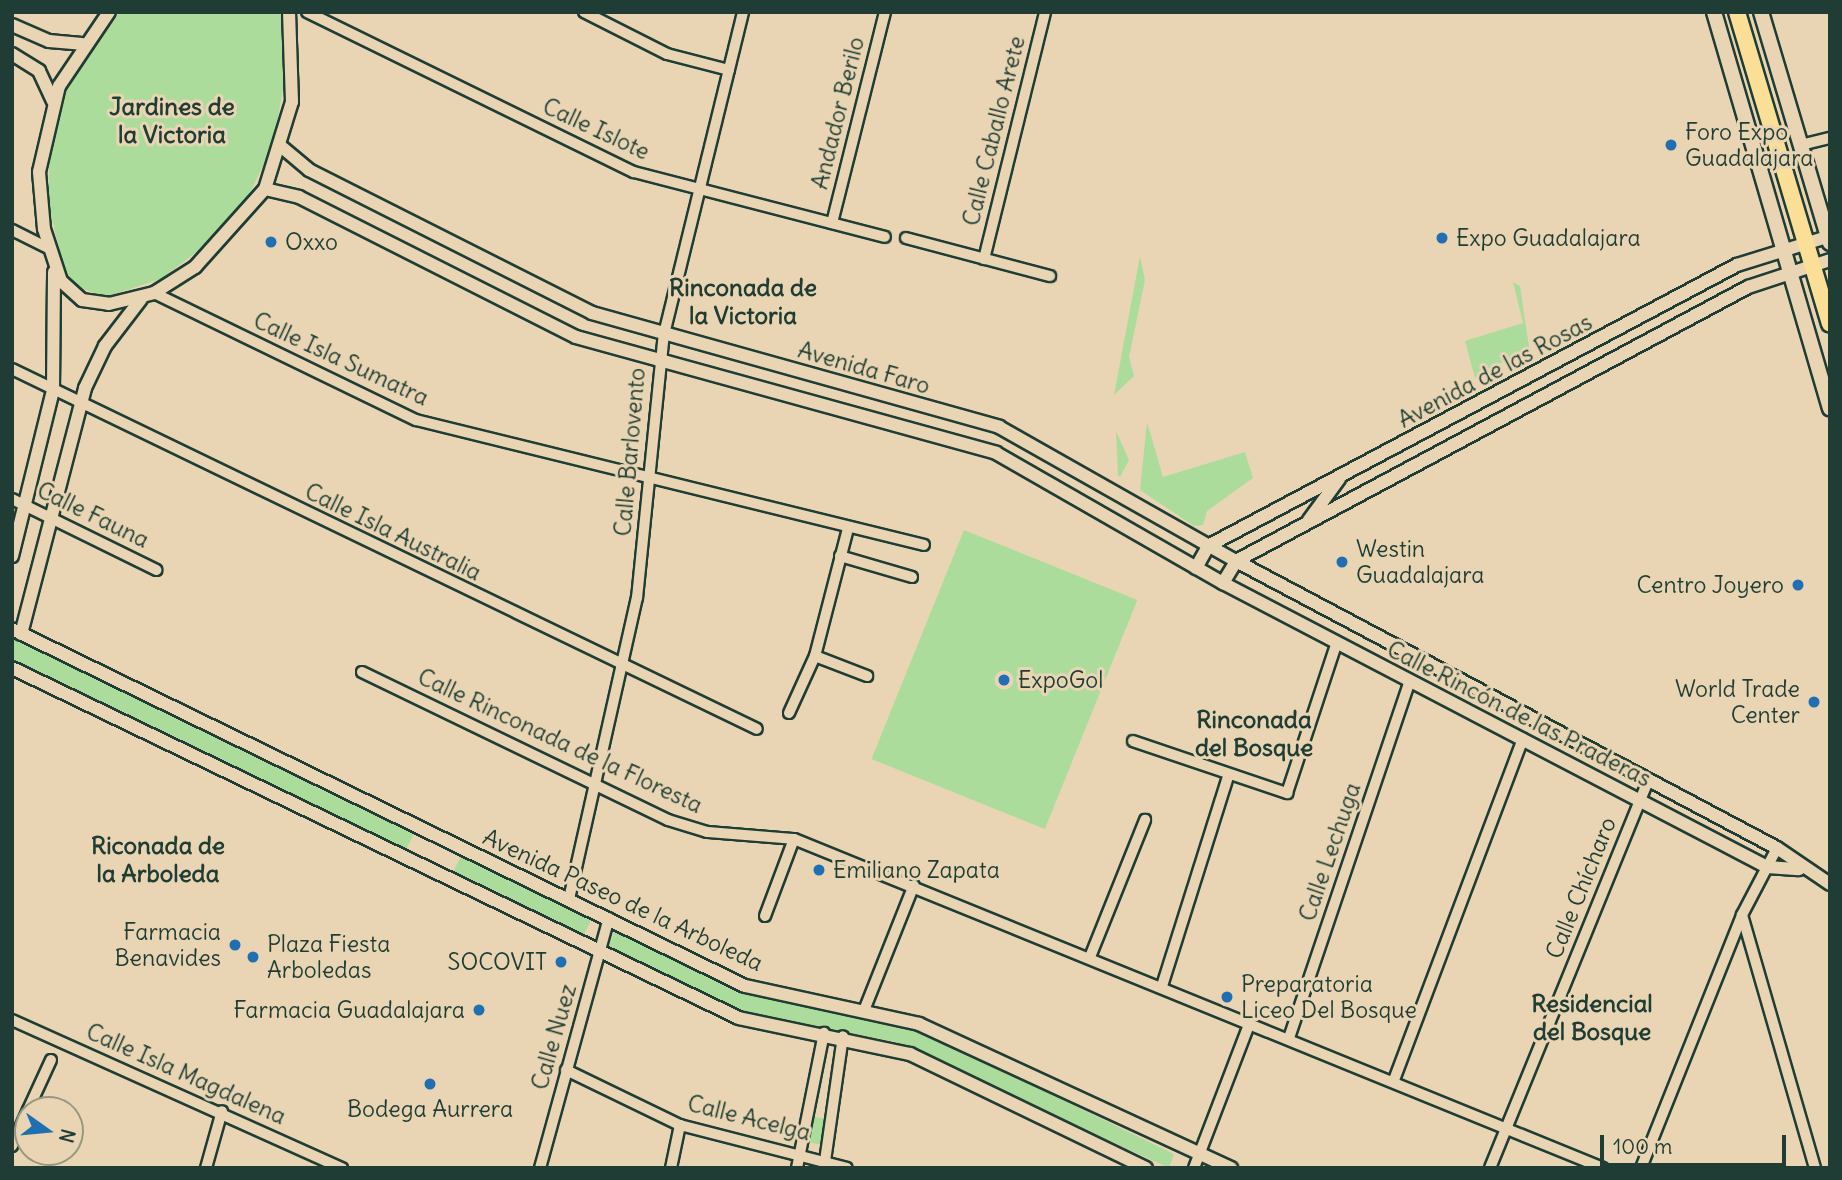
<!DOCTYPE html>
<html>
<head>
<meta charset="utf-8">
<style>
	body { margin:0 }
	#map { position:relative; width:1842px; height:1180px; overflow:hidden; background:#e9d5b3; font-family:Delius,sans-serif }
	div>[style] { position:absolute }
	.green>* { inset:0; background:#acdc9c; transform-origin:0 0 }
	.roads { filter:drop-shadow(2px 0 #1f3d34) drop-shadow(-2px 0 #1f3d34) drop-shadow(0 2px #1f3d34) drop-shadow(0 -2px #1f3d34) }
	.minor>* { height:10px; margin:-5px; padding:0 5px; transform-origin:5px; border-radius:5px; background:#e9d5b3 }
	.tertiary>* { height:12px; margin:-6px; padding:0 6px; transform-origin:6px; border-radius:6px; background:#e9d5b3 }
	.secondary>* { height:14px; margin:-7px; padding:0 7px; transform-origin:7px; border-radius:7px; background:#e9d5b3 }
	.primary>* { height:16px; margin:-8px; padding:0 8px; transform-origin:8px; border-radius:8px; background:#fbdf96 }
	.dots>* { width:19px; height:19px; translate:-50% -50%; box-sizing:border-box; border:4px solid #e9d5b3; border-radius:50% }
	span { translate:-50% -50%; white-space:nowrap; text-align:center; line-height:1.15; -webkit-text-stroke:6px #e9d5b3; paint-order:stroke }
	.street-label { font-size:23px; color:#1f3d34 }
	.poi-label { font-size:23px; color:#1f3d34 }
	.left { translate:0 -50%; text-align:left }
	.right { translate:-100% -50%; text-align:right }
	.neighbourhood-label { font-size:24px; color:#1f3d34; font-weight:700 }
	.frame { position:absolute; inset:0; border:14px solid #1f3d34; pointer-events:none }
	.north { position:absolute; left:14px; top:1096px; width:70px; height:70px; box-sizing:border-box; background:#e9d5b3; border:2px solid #989880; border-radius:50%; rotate:105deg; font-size:19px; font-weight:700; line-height:28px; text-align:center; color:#1f3d34 }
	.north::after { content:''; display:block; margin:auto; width:24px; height:32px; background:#1f6fb2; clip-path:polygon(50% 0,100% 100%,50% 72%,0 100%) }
	.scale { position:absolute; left:1600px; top:1135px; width:186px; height:32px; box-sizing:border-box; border:4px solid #1f3d34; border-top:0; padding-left:9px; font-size:21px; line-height:24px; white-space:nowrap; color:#1f3d34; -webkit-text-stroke:5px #e9d5b3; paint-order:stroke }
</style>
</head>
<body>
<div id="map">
	<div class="green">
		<div style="clip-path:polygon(120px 12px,282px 12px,287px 67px,273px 145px,243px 207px,220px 234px,161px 279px,105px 297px,76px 286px,63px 268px,48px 200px,50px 143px,65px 90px)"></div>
		<div style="clip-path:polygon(1140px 256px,1145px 280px,1129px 357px,1134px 376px,1114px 395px)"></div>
		<div style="clip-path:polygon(1513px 282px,1520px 286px,1529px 347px,1475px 378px,1465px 341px,1523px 323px)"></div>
		<div style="clip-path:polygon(1147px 422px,1163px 477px,1245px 452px,1253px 478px,1207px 511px,1203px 525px,1194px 526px,1140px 490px)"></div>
		<div style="clip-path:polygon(1116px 431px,1129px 460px,1120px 477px,1118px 475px)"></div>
		<div style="left:964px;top:530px;width:187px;height:247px;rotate:22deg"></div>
		<div style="left:12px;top:638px;width:447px;height:23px;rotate:26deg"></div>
		<div style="left:462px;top:854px;width:145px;height:21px;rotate:26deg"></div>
		<div style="clip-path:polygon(615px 929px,744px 992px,912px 1027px,1174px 1154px,1169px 1168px,896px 1042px,739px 1011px,609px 948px)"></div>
		<div style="left:810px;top:1116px;width:15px;height:26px;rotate:11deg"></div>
	</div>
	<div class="roads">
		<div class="minor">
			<div style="left:307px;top:12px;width:364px;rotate:26.1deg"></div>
			<div style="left:634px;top:172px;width:259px;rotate:14.5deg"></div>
			<div style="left:584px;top:12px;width:93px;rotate:26.8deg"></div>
			<div style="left:667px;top:54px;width:64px;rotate:14.5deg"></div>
			<div style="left:1801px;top:145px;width:30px;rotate:-14deg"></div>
			<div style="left:832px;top:223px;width:218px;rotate:-75.9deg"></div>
			<div style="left:12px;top:230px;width:40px;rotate:26.6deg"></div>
			<div style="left:906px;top:238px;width:149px;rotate:14.8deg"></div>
			<div style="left:984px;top:259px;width:254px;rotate:-76.1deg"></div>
			<div style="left:154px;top:293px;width:291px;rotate:25.9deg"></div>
			<div style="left:416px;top:420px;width:523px;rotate:13.82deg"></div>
			<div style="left:12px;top:369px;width:827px;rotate:25.79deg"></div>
			<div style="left:12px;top:499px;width:161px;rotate:26.2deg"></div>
			<div style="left:840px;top:556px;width:75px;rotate:16.3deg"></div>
			<div style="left:815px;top:656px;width:56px;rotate:21deg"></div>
			<div style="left:362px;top:672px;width:340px;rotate:25.8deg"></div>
			<div style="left:668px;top:820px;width:41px;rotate:17.1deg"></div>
			<div style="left:707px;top:832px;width:87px;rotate:4.6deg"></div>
			<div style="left:794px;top:839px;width:873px;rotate:22.13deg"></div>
			<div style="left:789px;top:713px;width:63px;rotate:-65.5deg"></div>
			<div style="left:815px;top:656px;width:132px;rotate:-75.5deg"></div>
			<div style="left:1133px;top:741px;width:163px;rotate:18.7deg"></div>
			<div style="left:1287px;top:793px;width:159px;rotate:-71.7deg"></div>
			<div style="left:569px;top:899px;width:309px;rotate:-77.3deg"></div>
			<div style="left:637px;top:598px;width:265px;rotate:-84.2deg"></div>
			<div style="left:664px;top:334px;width:332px;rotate:-76.2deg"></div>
			<div style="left:1742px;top:915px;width:263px;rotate:73.9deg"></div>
			<div style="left:765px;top:916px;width:82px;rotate:-69.4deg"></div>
			<div style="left:1090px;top:957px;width:148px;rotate:-68.1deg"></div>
			<div style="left:1162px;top:986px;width:222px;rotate:-72.5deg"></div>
			<div style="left:865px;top:1008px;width:132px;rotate:-68.3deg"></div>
			<div style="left:12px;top:1020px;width:362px;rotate:24.2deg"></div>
			<div style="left:1289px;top:1038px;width:377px;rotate:-71.3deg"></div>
			<div style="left:566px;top:1070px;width:127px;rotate:25.8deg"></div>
			<div style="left:680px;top:1125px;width:172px;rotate:14.4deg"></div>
			<div style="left:1394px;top:1080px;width:365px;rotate:-69.3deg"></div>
			<div style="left:28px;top:1110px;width:55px;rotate:-65.3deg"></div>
			<div style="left:12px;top:1146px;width:39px;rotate:-66deg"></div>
			<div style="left:206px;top:1168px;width:59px;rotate:-74.3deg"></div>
			<div style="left:540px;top:1168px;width:259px;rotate:-74.6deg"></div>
			<div style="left:671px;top:1168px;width:44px;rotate:-78.2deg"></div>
			<div style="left:797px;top:1168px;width:138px;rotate:-78.7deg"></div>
			<div style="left:824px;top:1168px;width:133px;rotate:-81.8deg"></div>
			<div style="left:1194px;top:1168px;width:156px;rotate:-69deg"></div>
			<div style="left:1490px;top:1168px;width:419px;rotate:-67.8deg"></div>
			<div style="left:1641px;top:1168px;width:272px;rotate:-68.2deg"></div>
			<div style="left:1742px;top:915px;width:76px;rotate:-62.4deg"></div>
		</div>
		<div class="tertiary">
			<div style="left:109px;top:12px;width:89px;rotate:124deg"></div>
			<div style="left:59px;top:86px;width:88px;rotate:103.1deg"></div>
			<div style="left:39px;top:172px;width:57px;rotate:85deg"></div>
			<div style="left:44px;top:229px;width:55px;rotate:71.9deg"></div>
			<div style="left:61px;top:281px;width:28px;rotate:42deg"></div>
			<div style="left:82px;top:300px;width:27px;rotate:8deg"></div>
			<div style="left:109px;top:304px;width:46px;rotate:-13.7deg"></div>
			<div style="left:154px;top:293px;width:49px;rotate:-32.4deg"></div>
			<div style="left:195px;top:267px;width:105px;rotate:-48.1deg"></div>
			<div style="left:265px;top:189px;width:91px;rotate:-72.8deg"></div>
			<div style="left:292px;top:102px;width:90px;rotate:-91.9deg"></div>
			<div style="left:12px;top:25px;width:40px;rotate:23.4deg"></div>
			<div style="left:49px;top:41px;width:33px;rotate:5deg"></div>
			<div style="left:12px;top:54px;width:32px;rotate:32deg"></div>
			<div style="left:39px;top:71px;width:33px;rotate:65deg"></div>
			<div style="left:283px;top:148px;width:34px;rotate:40deg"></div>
			<div style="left:309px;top:170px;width:317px;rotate:26.8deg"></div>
			<div style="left:592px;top:313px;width:423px;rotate:15.6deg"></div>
			<div style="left:999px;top:427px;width:272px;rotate:29.5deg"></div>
			<div style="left:1236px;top:561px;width:612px;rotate:27.95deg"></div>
			<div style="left:1777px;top:848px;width:64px;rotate:34.2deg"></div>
			<div style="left:265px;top:189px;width:35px;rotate:13deg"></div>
			<div style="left:299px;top:197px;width:310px;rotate:26.8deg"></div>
			<div style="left:576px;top:337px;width:436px;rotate:15.4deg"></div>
			<div style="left:996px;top:453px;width:262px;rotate:29.8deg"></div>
			<div style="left:1223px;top:583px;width:614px;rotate:27.57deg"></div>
			<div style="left:1767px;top:867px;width:32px;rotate:4deg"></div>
			<div style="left:1309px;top:520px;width:51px;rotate:-53.8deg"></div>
			<div style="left:12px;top:556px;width:171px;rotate:-76.1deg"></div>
			<div style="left:53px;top:390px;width:118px;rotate:-89.5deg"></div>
			<div style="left:1196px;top:568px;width:25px;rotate:-61deg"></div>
			<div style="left:1208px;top:546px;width:599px;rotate:-27.98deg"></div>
			<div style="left:1737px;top:265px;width:97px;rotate:-17.3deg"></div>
			<div style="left:1223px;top:583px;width:26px;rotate:-59deg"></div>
			<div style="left:1236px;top:561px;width:581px;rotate:-28.15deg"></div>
			<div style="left:1748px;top:287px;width:86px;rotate:-18.2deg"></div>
			<div style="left:12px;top:629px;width:815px;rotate:25.97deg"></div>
			<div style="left:745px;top:986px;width:178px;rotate:12.3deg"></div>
			<div style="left:919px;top:1024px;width:344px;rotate:24.8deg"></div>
			<div style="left:21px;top:634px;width:254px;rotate:-75.4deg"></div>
			<div style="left:85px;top:388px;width:47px;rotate:-64.5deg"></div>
			<div style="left:105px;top:346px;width:59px;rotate:-52.5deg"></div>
			<div style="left:12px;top:668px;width:807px;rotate:25.71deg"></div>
			<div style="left:739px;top:1018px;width:175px;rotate:11.9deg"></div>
			<div style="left:910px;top:1054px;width:262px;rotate:25.8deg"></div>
		</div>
		<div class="secondary">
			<div style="left:1714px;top:12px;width:413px;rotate:73.7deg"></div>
			<div style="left:1761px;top:12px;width:241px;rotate:73.4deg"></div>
		</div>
		<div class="primary">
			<div style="left:1737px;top:12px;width:325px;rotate:73.4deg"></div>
		</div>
	</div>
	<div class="dots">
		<div style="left:1671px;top:145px;background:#1f6fb2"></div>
		<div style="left:1442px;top:238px;background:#1f6fb2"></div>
		<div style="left:271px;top:242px;background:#1f6fb2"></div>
		<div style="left:1342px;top:562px;background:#1f6fb2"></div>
		<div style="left:1798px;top:585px;background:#1f6fb2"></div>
		<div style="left:1004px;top:680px;background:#1f6fb2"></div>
		<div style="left:1814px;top:702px;background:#1f6fb2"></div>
		<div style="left:819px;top:870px;background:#1f6fb2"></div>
		<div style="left:235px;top:945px;background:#1f6fb2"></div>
		<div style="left:253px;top:957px;background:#1f6fb2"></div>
		<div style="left:561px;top:962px;background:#1f6fb2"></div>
		<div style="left:1227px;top:997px;background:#1f6fb2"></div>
		<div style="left:479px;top:1010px;background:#1f6fb2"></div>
		<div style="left:430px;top:1084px;background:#1f6fb2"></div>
	</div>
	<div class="street-label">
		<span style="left:838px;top:113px;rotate:-76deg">Andador Berilo</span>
		<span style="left:596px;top:129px;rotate:25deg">Calle Islote</span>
		<span style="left:994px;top:131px;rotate:-76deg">Calle Caballo Arete</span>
		<span style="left:341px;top:359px;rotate:25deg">Calle Isla Sumatra</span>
		<span style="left:864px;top:368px;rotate:16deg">Avenida Faro</span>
		<span style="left:1495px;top:371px;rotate:-28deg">Avenida de las Rosas</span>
		<span style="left:630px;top:452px;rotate:-85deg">Calle Barlovento</span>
		<span style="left:93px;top:515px;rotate:26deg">Calle Fauna</span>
		<span style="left:393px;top:532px;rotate:26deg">Calle Isla Australia</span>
		<span style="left:1519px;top:714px;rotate:27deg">Calle Rincón de las Praderas</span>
		<span style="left:560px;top:741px;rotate:25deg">Calle Rinconada de la Floresta</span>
		<span style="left:1330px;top:852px;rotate:-71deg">Calle Lechuga</span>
		<span style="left:1581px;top:888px;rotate:-68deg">Calle Chícharo</span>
		<span style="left:623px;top:900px;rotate:25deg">Avenida Paseo de la Arboleda</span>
		<span style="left:554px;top:1037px;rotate:-74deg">Calle Nuez</span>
		<span style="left:186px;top:1074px;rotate:24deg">Calle Isla Magdalena</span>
		<span style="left:749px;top:1118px;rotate:14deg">Calle Acelga</span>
	</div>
	<div class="poi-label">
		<span class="left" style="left:1685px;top:145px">Foro Expo<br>Guadalajara</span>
		<span class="left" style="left:1456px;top:238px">Expo Guadalajara</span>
		<span class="left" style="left:285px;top:242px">Oxxo</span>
		<span class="left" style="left:1356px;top:562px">Westin<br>Guadalajara</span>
		<span class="right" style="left:1784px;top:585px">Centro Joyero</span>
		<span class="left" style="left:1018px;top:680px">ExpoGol</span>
		<span class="right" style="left:1800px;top:702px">World Trade<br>Center</span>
		<span class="left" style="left:833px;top:870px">Emiliano Zapata</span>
		<span class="right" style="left:221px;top:945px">Farmacia<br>Benavides</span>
		<span class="left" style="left:267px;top:957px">Plaza Fiesta<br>Arboledas</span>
		<span class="right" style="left:547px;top:962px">SOCOVIT</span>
		<span class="left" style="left:1241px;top:997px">Preparatoria<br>Liceo Del Bosque</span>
		<span class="right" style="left:465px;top:1010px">Farmacia Guadalajara</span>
		<span style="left:430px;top:1109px">Bodega Aurrera</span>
	</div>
	<div class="neighbourhood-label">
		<span style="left:172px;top:121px">Jardines de<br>la Victoria</span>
		<span style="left:743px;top:302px">Rinconada de<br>la Victoria</span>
		<span style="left:1254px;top:734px">Rinconada<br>del Bosque</span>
		<span style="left:158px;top:860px">Riconada de<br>la Arboleda</span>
		<span style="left:1592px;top:1018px">Residencial<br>del Bosque</span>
	</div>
	<div class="frame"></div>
	<div class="north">N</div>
	<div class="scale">100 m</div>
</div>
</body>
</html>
